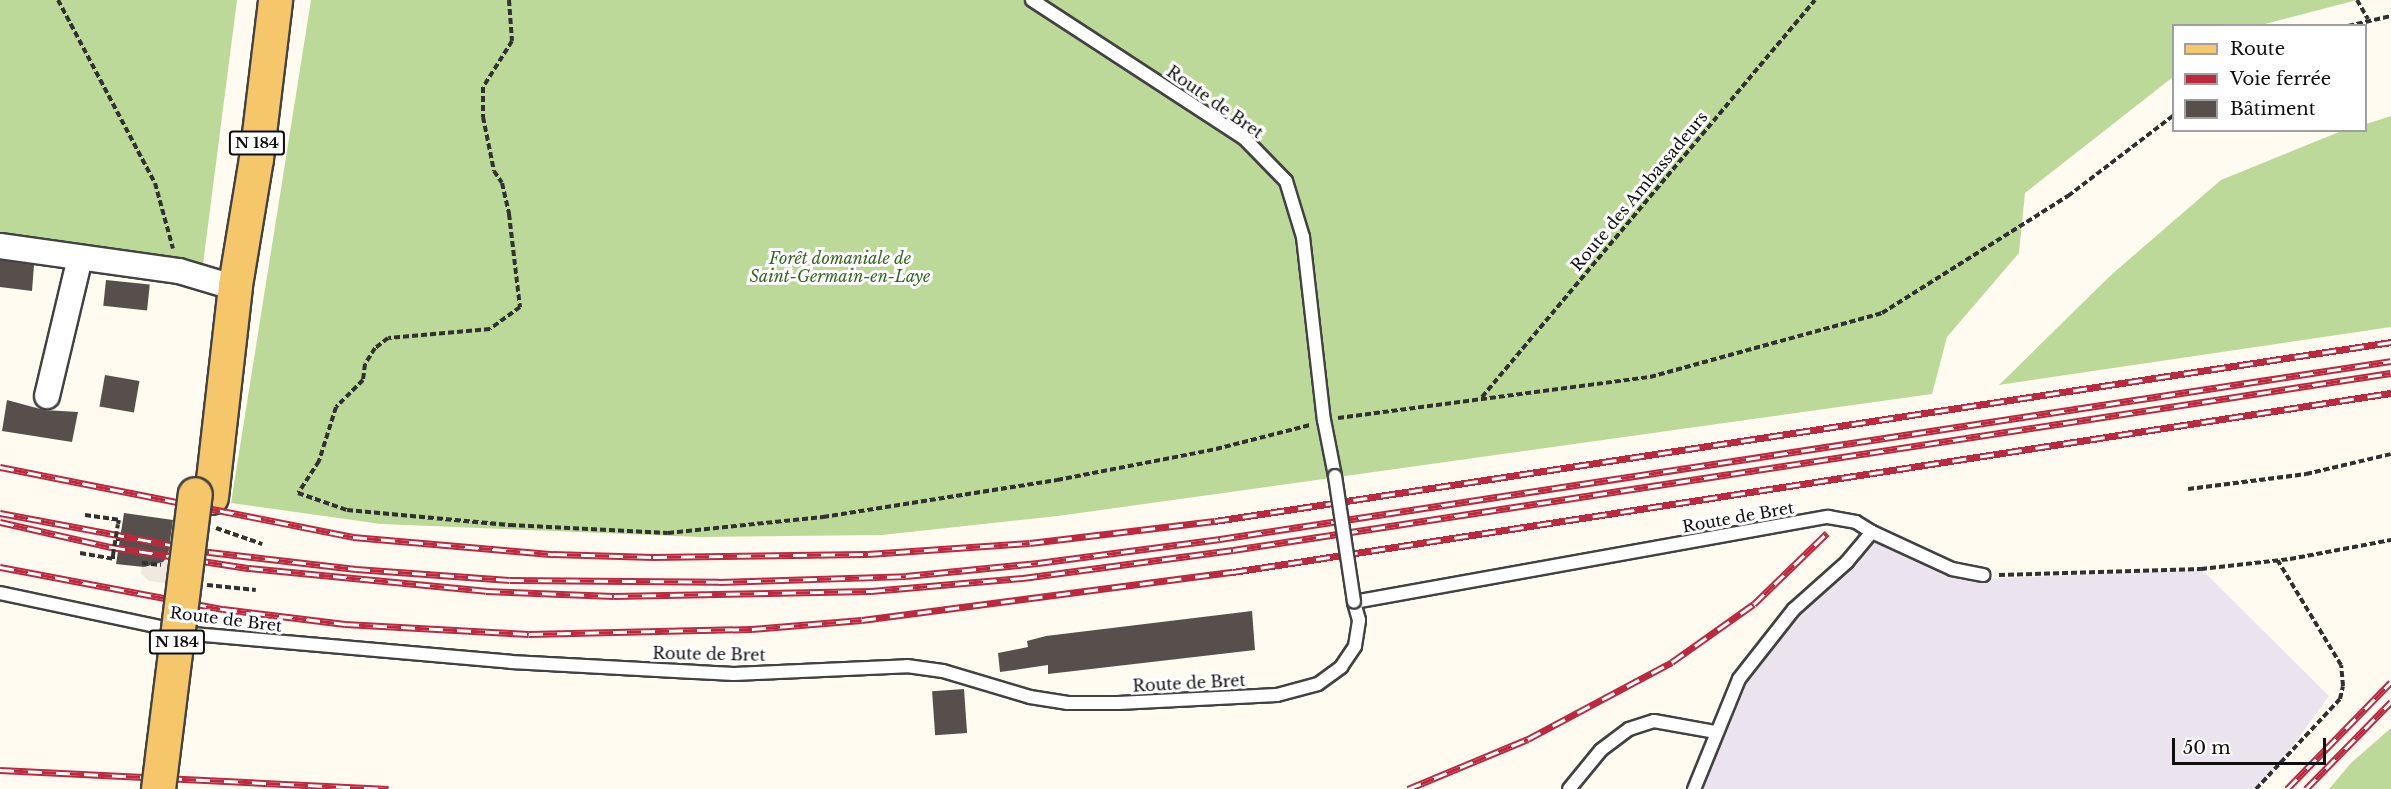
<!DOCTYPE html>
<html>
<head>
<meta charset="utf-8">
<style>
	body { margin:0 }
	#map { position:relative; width:2391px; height:789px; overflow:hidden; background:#fffbf1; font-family:"Libre Baskerville",serif }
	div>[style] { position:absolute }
	.industrial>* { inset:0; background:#ebe3ed }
	.forest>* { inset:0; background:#bdd99a }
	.plaza>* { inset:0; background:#efe9df }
	.building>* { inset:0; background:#574f4b; transform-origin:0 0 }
	.path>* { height:4px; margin-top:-2px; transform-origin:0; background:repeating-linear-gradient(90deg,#313131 0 6px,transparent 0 9px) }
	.roads { filter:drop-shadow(2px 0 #424242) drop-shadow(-2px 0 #424242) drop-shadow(0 2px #424242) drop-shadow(0 -2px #424242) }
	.service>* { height:12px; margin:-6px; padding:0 6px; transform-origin:6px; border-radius:6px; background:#fff }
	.minor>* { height:24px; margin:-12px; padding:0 12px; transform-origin:12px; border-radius:12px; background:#fff }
	.primary>* { height:33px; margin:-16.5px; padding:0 16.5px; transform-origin:16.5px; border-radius:16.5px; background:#f5c66a }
	.rail>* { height:7px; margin-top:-3.5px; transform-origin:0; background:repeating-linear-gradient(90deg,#fff 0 14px,#bc293e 0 28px); box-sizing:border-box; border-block:2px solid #bc293e }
	.path-bridge>* { height:4px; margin-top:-2px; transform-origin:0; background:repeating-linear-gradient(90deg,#313131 0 6px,transparent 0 9px) }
	.bridges { filter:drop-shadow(2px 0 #424242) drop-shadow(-2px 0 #424242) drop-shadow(0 2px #424242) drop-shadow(0 -2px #424242) }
	.service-bridge>* { height:12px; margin:-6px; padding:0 6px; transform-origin:6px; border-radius:6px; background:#fff }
	.primary-bridge>* { height:33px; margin:-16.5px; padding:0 16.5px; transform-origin:16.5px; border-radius:16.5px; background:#f5c66a }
	span { translate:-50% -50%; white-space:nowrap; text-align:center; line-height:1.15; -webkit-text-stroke:6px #fff; paint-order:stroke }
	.shield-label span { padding:2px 4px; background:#fff; border:2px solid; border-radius:4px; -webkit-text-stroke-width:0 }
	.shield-label { font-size:15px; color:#0f0f0f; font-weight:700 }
	.street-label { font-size:16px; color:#0f0f0f }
	.park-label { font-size:16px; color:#356620; font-style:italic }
	.legend { position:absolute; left:2172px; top:24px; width:195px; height:108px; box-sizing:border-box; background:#fff; border:2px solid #9f9f9f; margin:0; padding:8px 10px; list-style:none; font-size:18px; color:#0f0f0f }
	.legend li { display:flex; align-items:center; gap:12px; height:30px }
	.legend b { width:30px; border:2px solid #9f9f9f }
	.scale { position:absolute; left:2172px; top:738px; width:154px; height:27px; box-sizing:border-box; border:3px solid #0f0f0f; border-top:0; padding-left:8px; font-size:18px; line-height:21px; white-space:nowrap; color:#0f0f0f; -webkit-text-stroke:4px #fff; paint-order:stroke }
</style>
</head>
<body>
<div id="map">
	<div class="industrial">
		<div style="clip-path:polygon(1874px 537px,1962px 580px,2201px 569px,2329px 696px,2274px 771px,2256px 789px,1701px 789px,1761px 650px)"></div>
	</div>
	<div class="forest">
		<div style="clip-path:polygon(0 0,237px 0,202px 272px,0 249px)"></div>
		<div style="clip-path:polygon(311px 0,2357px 0,2261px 25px,2174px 26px,2173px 77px,2025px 193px,2019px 253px,1947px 337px,1932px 394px,1058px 516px,882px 535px,700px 537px,381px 524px,231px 503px)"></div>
		<div style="clip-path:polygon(2391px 116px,2391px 327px,1999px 385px,2111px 275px,2221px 180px,2339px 132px,2366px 130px,2366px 124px)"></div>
		<div style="clip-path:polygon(2391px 728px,2391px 789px,2329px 789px,2351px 763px)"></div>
	</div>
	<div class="plaza">
		<div style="clip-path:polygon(165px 545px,172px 546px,179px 585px,149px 581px,141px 574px,142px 563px)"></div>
	</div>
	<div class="building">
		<div style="clip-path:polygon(0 260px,34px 265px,32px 291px,0 287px)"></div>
		<div style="left:106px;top:280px;width:44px;height:26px;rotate:6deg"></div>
		<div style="left:105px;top:375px;width:35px;height:32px;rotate:10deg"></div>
		<div style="clip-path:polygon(7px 400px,44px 410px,78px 412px,72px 442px,2px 431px)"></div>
		<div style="clip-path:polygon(124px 513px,173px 520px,168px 556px,163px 562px,144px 567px,116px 564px)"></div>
		<div style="clip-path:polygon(1252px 611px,1255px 650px,1048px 674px,1048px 665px,1000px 672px,998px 653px,1028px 647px,1027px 641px,1046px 636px)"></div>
		<div style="left:964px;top:689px;width:44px;height:32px;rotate:86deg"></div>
	</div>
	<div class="path">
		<div style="left:58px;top:0;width:207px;rotate:62.1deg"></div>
		<div style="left:155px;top:183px;width:68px;rotate:74.7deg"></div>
		<div style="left:509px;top:0;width:41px;rotate:85.8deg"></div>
		<div style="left:512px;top:41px;width:54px;rotate:122.2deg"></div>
		<div style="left:483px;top:87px;width:30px;rotate:90deg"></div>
		<div style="left:483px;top:117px;width:55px;rotate:78.5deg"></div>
		<div style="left:494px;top:171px;width:14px;rotate:56deg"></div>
		<div style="left:502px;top:183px;width:32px;rotate:77deg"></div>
		<div style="left:509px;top:214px;width:94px;rotate:83.3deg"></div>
		<div style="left:520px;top:307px;width:37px;rotate:144deg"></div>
		<div style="left:490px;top:329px;width:102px;rotate:175deg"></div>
		<div style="left:388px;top:338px;width:16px;rotate:142deg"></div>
		<div style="left:375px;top:348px;width:19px;rotate:122deg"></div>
		<div style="left:365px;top:364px;width:16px;rotate:97deg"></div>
		<div style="left:363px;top:380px;width:38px;rotate:135deg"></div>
		<div style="left:336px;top:407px;width:57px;rotate:107.5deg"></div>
		<div style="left:319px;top:461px;width:38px;rotate:123deg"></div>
		<div style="left:298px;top:493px;width:52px;rotate:19.1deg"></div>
		<div style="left:347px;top:510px;width:164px;rotate:5.3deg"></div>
		<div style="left:510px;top:525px;width:158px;rotate:2.9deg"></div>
		<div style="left:668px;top:533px;width:156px;rotate:-5.9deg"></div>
		<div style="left:823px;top:517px;width:237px;rotate:-9deg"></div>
		<div style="left:1057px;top:480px;width:162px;rotate:-11deg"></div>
		<div style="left:1216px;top:449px;width:97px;rotate:-14.3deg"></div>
		<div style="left:2357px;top:0;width:22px;rotate:60deg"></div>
		<div style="left:2348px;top:26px;width:44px;rotate:-13.1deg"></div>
		<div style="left:1482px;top:397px;width:518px;rotate:-50.01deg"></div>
		<div style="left:1338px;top:418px;width:315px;rotate:-7.5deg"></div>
		<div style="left:1650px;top:377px;width:241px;rotate:-15.4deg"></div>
		<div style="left:1882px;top:313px;width:220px;rotate:-32.2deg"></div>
		<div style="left:2068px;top:196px;width:133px;rotate:-37.4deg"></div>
		<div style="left:2188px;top:489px;width:119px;rotate:-7.2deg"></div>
		<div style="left:2306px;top:474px;width:87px;rotate:-13.2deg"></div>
		<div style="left:85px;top:515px;width:34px;rotate:8deg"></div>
		<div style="left:119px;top:520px;width:4px;rotate:104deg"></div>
		<div style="left:216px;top:528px;width:49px;rotate:19.2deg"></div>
		<div style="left:116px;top:539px;width:4px"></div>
		<div style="left:80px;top:553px;width:34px;rotate:10deg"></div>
		<div style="left:113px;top:559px;width:4px;rotate:-90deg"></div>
		<div style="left:142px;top:563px;width:19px;rotate:6deg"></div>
		<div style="left:1999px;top:575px;width:202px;rotate:-1.7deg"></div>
		<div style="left:2201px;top:569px;width:90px;rotate:-6.4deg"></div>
		<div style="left:2290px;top:559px;width:103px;rotate:-10.7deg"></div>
		<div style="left:207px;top:585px;width:49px;rotate:5.8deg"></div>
		<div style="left:2256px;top:789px;width:123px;rotate:-47deg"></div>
		<div style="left:2340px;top:699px;width:13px;rotate:-77deg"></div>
		<div style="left:2343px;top:686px;width:21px;rotate:-95deg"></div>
		<div style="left:2341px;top:665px;width:122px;rotate:-121.2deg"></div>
	</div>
	<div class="roads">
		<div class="service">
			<div style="left:1032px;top:0;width:253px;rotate:33.1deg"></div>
			<div style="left:1244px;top:138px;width:60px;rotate:45.7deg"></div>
			<div style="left:1286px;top:181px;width:59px;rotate:73.1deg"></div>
			<div style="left:1303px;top:237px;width:184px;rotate:83.5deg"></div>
			<div style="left:1324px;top:420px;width:57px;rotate:78.9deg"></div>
			<div style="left:1872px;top:532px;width:88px;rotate:24.8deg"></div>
			<div style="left:1952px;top:569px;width:32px;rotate:11deg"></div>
			<div style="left:0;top:593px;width:197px;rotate:12deg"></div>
			<div style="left:193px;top:634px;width:319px;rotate:5deg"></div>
			<div style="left:511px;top:662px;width:223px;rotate:3.1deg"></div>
			<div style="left:734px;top:674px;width:173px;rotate:-2.6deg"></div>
			<div style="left:907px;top:666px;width:36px;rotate:8deg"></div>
			<div style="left:943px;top:671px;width:91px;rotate:16.6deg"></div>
			<div style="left:1030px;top:697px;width:37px;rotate:9deg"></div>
			<div style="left:1067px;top:703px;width:51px"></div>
			<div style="left:1118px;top:703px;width:159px;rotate:-2.9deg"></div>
			<div style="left:1277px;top:695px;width:42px;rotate:-15deg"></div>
			<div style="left:1318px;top:684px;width:29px;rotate:-36deg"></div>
			<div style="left:1341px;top:667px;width:25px;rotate:-56deg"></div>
			<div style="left:1355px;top:646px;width:26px;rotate:-81deg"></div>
			<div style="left:1359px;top:620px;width:19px;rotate:-106deg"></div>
			<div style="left:1354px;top:602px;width:482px;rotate:-10.2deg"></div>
			<div style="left:1828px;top:517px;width:28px;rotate:10deg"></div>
			<div style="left:1856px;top:522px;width:19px;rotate:32deg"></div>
			<div style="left:1872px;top:532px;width:39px;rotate:130deg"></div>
			<div style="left:1847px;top:562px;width:71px;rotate:138.4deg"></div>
			<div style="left:1794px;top:609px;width:89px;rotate:128.2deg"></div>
			<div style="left:1739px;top:679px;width:119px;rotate:112.2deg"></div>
			<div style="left:1569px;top:789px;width:50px;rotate:-50.6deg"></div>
			<div style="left:1601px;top:750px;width:35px;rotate:-37deg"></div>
			<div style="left:1629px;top:729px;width:26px;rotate:-18deg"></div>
			<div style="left:1654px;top:721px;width:63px;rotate:10.1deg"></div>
		</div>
		<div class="minor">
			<div style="left:0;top:246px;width:181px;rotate:8deg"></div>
			<div style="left:179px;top:271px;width:42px;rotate:16.7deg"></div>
			<div style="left:47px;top:396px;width:142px;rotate:-76.6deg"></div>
		</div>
		<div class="primary">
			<div style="left:211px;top:497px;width:213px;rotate:-83.5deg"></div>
			<div style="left:235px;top:285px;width:129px;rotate:-80.6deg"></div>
			<div style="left:256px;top:158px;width:159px;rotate:-83.1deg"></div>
		</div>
	</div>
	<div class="rail">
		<div style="left:0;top:467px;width:360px;rotate:11.2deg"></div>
		<div style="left:353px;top:537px;width:201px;rotate:4.9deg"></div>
		<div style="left:553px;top:554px;width:100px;rotate:1.7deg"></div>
		<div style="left:653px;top:557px;width:215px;rotate:-0.8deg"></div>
		<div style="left:868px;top:554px;width:162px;rotate:-3.9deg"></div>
		<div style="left:1030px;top:543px;width:186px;rotate:-6.8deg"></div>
		<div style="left:1215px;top:521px;width:1190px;rotate:-8.65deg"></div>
		<div style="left:0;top:513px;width:213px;rotate:10.6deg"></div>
		<div style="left:209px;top:552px;width:148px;rotate:6.6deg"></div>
		<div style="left:356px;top:569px;width:154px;rotate:4.1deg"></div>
		<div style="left:510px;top:580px;width:209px;rotate:0.5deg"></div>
		<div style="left:719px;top:582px;width:187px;rotate:-1.8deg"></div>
		<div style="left:906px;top:576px;width:133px;rotate:-5.6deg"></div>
		<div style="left:1038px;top:563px;width:184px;rotate:-7.5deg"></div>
		<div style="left:1220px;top:539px;width:1184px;rotate:-8.64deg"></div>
		<div style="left:0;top:522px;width:114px;rotate:12.7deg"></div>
		<div style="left:111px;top:547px;width:140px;rotate:8.7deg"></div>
		<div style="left:249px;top:568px;width:238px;rotate:5.5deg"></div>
		<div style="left:486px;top:591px;width:128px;rotate:2.2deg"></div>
		<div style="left:614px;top:596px;width:257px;rotate:-1.1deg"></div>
		<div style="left:871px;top:591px;width:153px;rotate:-4.9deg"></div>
		<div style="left:1023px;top:578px;width:212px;rotate:-7.6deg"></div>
		<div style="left:1233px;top:550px;width:1171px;rotate:-8.69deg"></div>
		<div style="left:0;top:567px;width:227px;rotate:10.7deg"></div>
		<div style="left:223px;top:609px;width:123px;rotate:7deg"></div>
		<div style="left:345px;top:624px;width:184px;rotate:3.1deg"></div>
		<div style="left:529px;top:634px;width:223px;rotate:-1.3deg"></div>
		<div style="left:752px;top:629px;width:110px;rotate:-4.7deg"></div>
		<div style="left:862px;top:620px;width:374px;rotate:-7.4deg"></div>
		<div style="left:1233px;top:572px;width:1172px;rotate:-8.79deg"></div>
		<div style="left:0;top:770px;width:389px;rotate:2.8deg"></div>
		<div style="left:1408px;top:789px;width:130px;rotate:-22.6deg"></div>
		<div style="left:1528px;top:739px;width:163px;rotate:-28.1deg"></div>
		<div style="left:1672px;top:662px;width:100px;rotate:-35.3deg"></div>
		<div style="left:1754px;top:604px;width:102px;rotate:-44.2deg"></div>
		<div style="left:2287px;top:789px;width:149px;rotate:-45.8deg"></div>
		<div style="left:2306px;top:789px;width:122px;rotate:-45.7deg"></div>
	</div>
	<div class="path-bridge">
		<div style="left:113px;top:555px;width:31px;rotate:-81deg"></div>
	</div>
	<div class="bridges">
		<div class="service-bridge">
			<div style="left:1335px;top:476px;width:127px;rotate:81.4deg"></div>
		</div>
		<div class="primary-bridge">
			<div style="left:158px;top:789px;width:297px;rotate:-82.9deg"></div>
		</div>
	</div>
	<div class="shield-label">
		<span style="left:257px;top:143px">N 184</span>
		<span style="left:177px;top:642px">N 184</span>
	</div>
	<div class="street-label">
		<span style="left:1215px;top:102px;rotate:35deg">Route de Bret</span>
		<span style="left:1639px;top:191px;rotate:-50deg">Route des Ambassadeurs</span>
		<span style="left:1738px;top:517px;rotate:-10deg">Route de Bret</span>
		<span style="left:226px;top:619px;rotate:7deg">Route de Bret</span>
		<span style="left:709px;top:654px;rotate:1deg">Route de Bret</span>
		<span style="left:1189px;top:683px;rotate:-3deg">Route de Bret</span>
	</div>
	<div class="park-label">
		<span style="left:840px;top:267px">Forêt domaniale de<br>Saint-Germain-en-Laye</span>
	</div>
	<ul class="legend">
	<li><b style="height:8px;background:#f5c66a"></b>Route</li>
	<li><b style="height:8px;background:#bc293e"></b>Voie ferrée</li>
	<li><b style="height:16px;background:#574f4b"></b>Bâtiment</li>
	</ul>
	<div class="scale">50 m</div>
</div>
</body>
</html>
